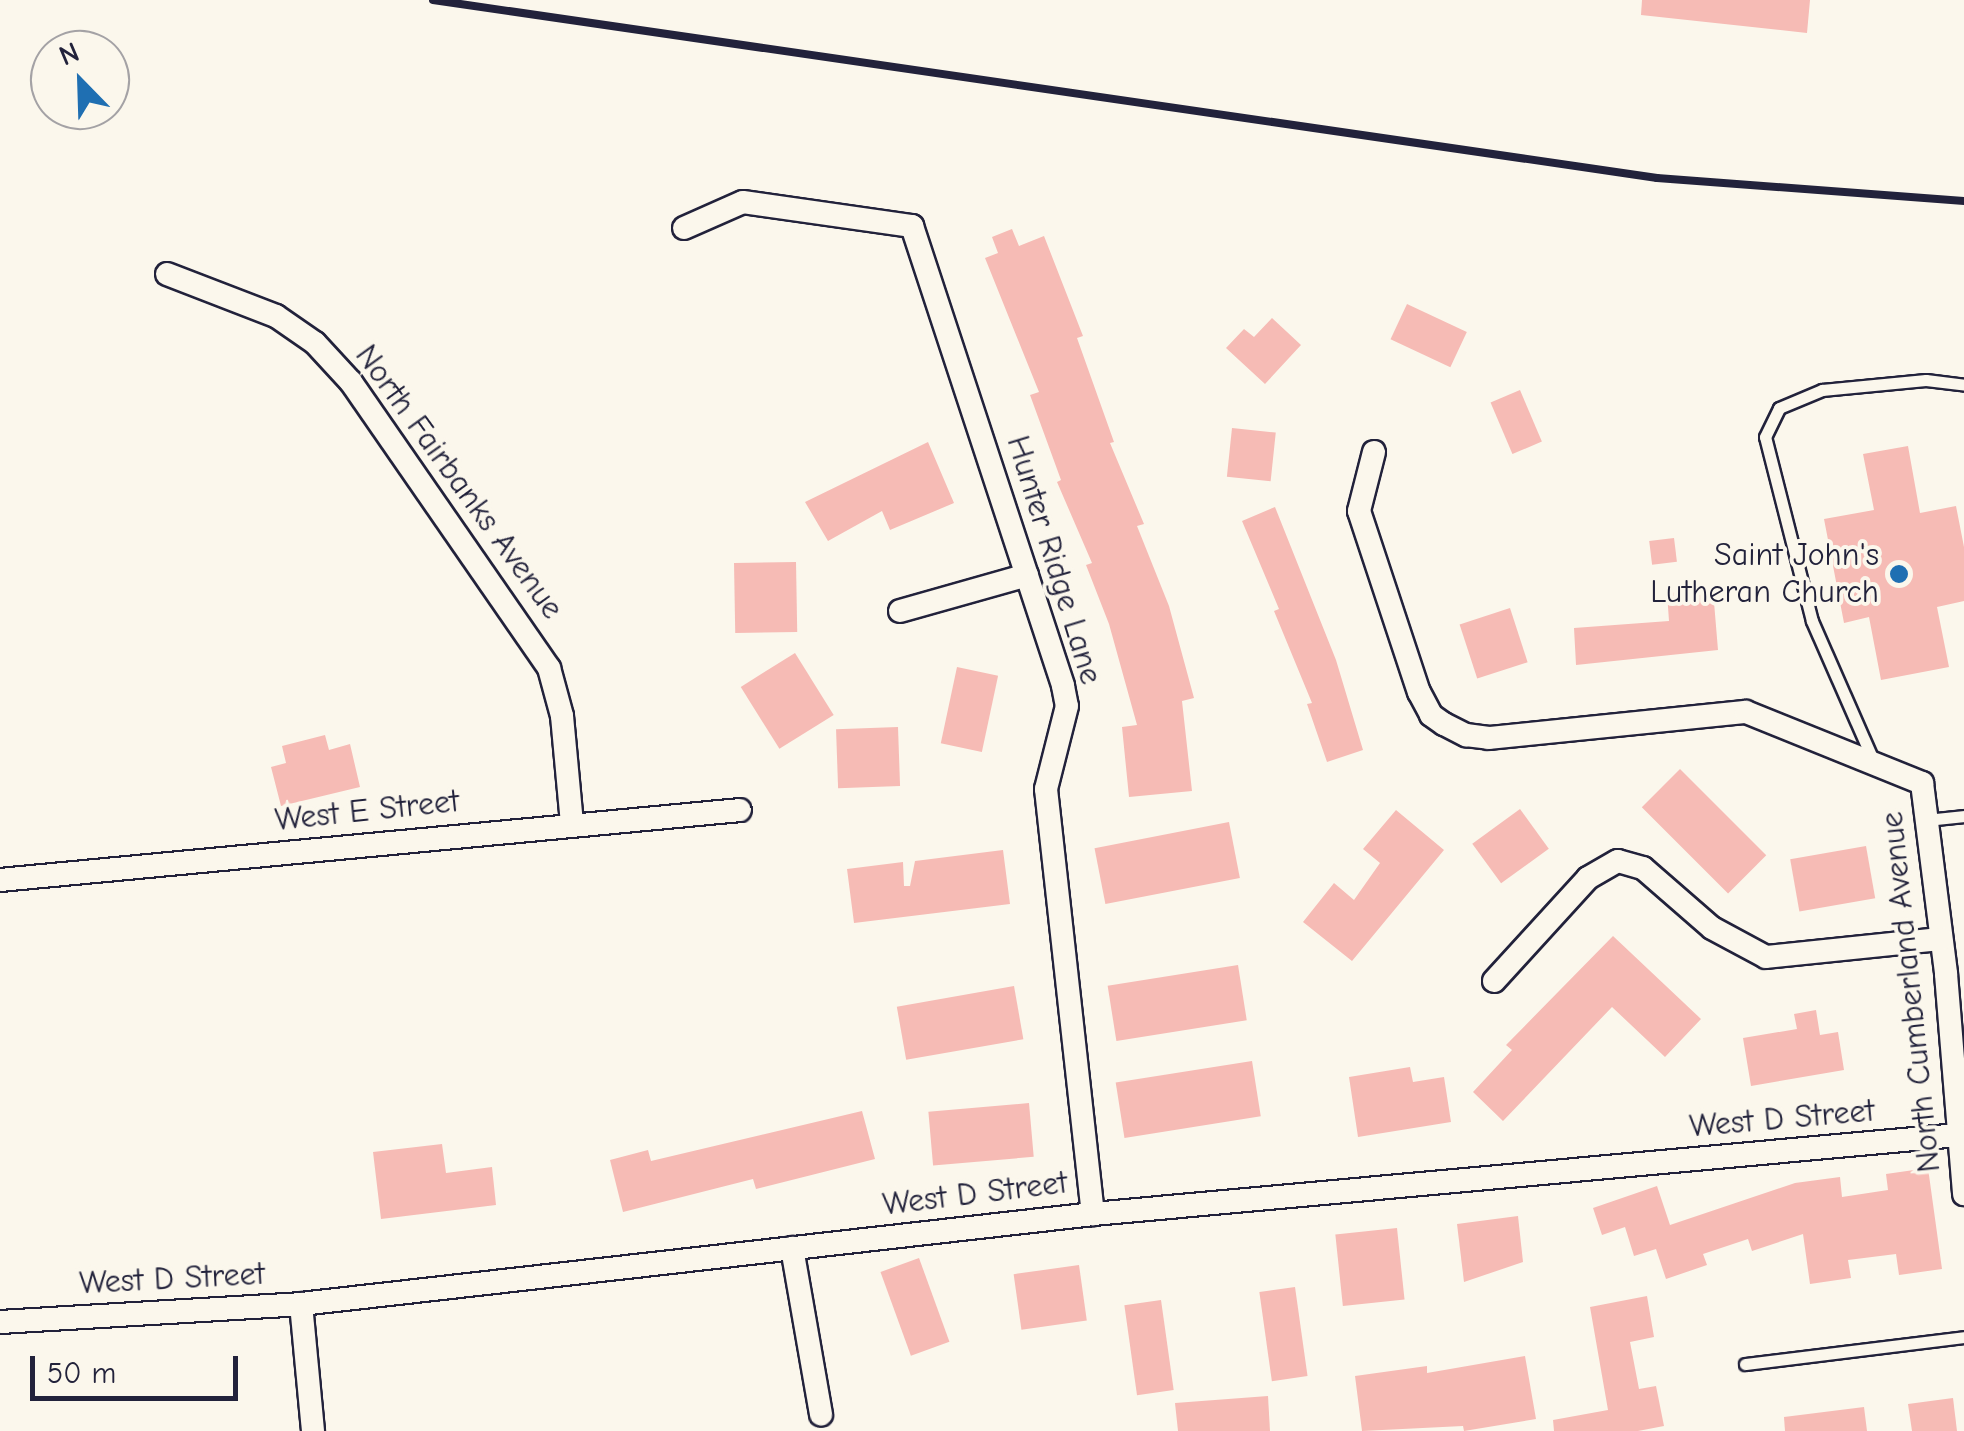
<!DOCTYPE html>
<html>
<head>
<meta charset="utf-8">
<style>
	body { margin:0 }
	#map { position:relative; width:1964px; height:1431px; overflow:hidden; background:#fbf7ec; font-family:"Comic Neue",sans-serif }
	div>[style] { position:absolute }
	.building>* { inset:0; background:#f6bbb5; transform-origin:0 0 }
	.roads { filter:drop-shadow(2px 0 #22223b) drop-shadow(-2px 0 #22223b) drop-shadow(0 2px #22223b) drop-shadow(0 -2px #22223b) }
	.lane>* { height:11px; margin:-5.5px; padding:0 5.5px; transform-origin:5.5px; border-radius:5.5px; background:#fbf7ec }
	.street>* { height:22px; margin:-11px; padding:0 11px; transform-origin:11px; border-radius:11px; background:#fbf7ec }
	.rail>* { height:8px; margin:-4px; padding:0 4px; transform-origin:4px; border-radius:4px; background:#22223b }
	.dots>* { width:28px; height:28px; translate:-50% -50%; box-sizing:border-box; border:5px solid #fbf7ec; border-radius:50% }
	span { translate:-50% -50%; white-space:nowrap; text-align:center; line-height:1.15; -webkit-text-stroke:8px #fbf7ec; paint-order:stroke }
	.street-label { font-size:32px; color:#22223b }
	.poi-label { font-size:32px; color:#22223b }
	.right { translate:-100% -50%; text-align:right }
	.north { position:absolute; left:30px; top:30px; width:100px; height:100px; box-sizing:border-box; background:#fbf7ec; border:2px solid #a4a2a5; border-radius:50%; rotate:337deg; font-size:28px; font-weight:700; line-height:40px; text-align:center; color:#22223b }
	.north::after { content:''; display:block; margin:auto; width:35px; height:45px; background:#1f6fb2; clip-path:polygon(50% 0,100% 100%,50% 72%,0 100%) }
	.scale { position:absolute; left:30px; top:1356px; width:208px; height:45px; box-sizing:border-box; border:5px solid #22223b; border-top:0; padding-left:12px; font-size:30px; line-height:35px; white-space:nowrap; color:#22223b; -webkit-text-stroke:8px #fbf7ec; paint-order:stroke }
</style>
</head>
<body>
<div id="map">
	<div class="building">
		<div style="clip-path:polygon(1642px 0,1810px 0,1807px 33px,1641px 15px)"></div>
		<div style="clip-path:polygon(1012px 229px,1019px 246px,1044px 236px,1083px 336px,1077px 338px,1114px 442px,1110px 443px,1144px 524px,1137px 526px,1169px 606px,1194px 698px,1182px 701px,1192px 791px,1129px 797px,1122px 727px,1137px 725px,1109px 624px,1086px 565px,1092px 563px,1057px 482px,1061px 480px,1030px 395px,1039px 392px,985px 258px,998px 253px,992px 237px)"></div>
		<div style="left:1407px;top:304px;width:66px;height:39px;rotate:25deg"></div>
		<div style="clip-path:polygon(1272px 318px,1301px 345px,1265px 384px,1226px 348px,1244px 329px,1254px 337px)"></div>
		<div style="left:1520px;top:390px;width:56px;height:32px;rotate:67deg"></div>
		<div style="left:1232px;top:428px;width:44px;height:49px;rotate:6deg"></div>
		<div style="clip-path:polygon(928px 442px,954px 503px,890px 530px,882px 511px,828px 541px,805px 502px)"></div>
		<div style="clip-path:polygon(1908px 446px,1920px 513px,1956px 506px,1964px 547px,1964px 601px,1937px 607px,1949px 667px,1881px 680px,1869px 617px,1844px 623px,1824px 519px,1874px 510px,1863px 454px)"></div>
		<div style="clip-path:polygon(1275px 507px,1336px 660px,1363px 750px,1327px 762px,1307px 704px,1312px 703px,1274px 611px,1279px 609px,1242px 521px)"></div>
		<div style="left:1674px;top:538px;width:24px;height:25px;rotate:83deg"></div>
		<div style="left:796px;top:562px;width:70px;height:62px;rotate:89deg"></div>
		<div style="clip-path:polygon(1713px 590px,1718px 650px,1576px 665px,1574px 628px,1669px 621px,1667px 593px)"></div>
		<div style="left:1510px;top:608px;width:57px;height:53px;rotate:72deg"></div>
		<div style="left:795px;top:653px;width:73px;height:64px;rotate:58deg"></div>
		<div style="left:957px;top:667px;width:42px;height:78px;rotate:12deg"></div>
		<div style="left:898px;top:727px;width:59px;height:62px;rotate:88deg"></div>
		<div style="clip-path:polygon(325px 735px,329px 750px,350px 744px,360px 787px,281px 806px,271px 767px,286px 763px,282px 746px)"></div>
		<div style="left:1680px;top:769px;width:122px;height:54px;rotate:45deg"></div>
		<div style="left:1520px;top:809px;width:49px;height:59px;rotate:54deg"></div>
		<div style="clip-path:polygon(1396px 810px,1444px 850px,1352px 961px,1303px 922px,1334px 883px,1354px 900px,1380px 863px,1363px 849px)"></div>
		<div style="left:1229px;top:822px;width:57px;height:137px;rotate:79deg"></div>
		<div style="left:1866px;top:846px;width:53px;height:77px;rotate:80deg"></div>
		<div style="clip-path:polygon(1003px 850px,1010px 904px,854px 923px,847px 869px,903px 862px,904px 886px,910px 886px,915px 861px)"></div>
		<div style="clip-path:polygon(1613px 936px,1701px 1019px,1665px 1057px,1612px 1007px,1503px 1121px,1473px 1092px,1512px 1050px,1506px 1045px)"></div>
		<div style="left:1238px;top:965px;width:56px;height:132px;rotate:81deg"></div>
		<div style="left:1014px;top:986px;width:54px;height:119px;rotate:80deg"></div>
		<div style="clip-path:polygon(1816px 1010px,1820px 1035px,1838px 1032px,1844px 1070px,1751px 1086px,1743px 1038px,1797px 1029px,1794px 1014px)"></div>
		<div style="left:1252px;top:1061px;width:56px;height:138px;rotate:81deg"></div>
		<div style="clip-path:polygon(1410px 1067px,1413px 1082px,1444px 1077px,1451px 1122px,1358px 1137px,1349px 1077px)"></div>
		<div style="left:1029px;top:1103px;width:54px;height:101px;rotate:85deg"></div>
		<div style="clip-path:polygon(862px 1111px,875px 1159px,756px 1189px,753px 1179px,623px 1212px,610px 1160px,648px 1150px,651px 1161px)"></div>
		<div style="clip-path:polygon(442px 1144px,446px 1173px,492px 1167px,496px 1205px,381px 1219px,373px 1152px)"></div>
		<div style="clip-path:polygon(1928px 1168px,1942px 1269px,1899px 1275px,1896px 1254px,1848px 1260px,1851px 1278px,1810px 1284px,1803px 1234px,1752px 1251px,1748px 1239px,1703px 1254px,1707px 1265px,1666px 1279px,1656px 1249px,1634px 1256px,1625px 1227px,1602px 1235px,1593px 1208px,1657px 1186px,1670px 1225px,1795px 1183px,1840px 1177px,1842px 1197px,1888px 1190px,1886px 1174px)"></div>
		<div style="clip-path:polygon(1518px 1216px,1523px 1262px,1464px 1282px,1457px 1224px)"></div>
		<div style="left:1397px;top:1228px;width:72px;height:62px;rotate:84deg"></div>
		<div style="left:919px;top:1258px;width:89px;height:41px;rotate:70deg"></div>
		<div style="left:1079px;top:1265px;width:56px;height:66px;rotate:82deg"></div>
		<div style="left:1295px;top:1287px;width:90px;height:36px;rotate:82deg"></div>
		<div style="clip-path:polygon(1647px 1296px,1654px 1337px,1630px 1342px,1639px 1389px,1656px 1386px,1664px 1426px,1638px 1431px,1554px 1431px,1553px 1420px,1608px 1410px,1590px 1307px)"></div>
		<div style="left:1161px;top:1300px;width:91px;height:37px;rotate:82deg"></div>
		<div style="clip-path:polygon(1525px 1356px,1536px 1419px,1464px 1431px,1463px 1426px,1362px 1431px,1355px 1376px,1427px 1366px,1427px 1373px)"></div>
		<div style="clip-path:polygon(1268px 1396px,1270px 1431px,1178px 1431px,1175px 1403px)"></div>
		<div style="clip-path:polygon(1953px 1398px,1957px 1431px,1912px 1431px,1908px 1404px)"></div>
		<div style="clip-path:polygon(1864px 1407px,1867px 1431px,1785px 1431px,1784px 1417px)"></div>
	</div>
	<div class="roads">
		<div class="lane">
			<div style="left:1873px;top:760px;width:152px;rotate:-113.7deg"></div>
			<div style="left:1812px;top:621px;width:190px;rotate:-104.3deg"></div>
			<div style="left:1765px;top:437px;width:32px;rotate:-64deg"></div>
			<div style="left:1779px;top:408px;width:47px;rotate:-22.7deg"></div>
			<div style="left:1822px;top:390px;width:104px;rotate:-5.5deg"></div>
			<div style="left:1926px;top:380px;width:38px;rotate:7deg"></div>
			<div style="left:1927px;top:820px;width:37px;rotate:-6deg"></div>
			<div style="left:1745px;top:1364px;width:221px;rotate:-7deg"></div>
		</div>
		<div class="street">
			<div style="left:684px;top:228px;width:64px;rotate:-23.8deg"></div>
			<div style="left:743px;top:202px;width:171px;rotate:8.1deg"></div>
			<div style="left:912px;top:226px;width:484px;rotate:71.8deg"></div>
			<div style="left:1063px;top:686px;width:20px;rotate:79deg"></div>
			<div style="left:1067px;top:706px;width:86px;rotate:104.2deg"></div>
			<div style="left:1046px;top:789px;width:428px;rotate:83.7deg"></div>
			<div style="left:167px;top:274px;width:117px;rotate:21.1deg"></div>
			<div style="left:276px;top:316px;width:47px;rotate:34.7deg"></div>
			<div style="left:315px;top:343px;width:53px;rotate:47.3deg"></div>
			<div style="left:351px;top:382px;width:348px;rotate:55.3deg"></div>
			<div style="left:549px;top:668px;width:50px;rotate:74.8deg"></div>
			<div style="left:562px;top:716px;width:108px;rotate:84.7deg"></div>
			<div style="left:1374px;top:452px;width:61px;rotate:104.3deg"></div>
			<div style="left:1359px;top:511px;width:191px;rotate:71.7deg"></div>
			<div style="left:1419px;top:692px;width:26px;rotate:62deg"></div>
			<div style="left:1431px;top:715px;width:16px;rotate:35deg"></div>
			<div style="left:1444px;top:724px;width:25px;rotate:27deg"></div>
			<div style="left:1466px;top:735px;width:23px;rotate:7deg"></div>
			<div style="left:1489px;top:738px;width:258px;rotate:-5.8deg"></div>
			<div style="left:1746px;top:712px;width:190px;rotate:22deg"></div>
			<div style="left:1922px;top:783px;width:193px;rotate:82.8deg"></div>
			<div style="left:1946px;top:974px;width:221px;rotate:85.3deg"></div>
			<div style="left:900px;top:611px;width:132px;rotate:-15.8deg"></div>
			<div style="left:0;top:880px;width:743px;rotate:-5.4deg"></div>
			<div style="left:1494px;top:981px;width:139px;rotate:-47.6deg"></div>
			<div style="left:1588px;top:878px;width:34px;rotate:-30deg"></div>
			<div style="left:1618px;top:861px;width:26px;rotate:16deg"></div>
			<div style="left:1643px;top:868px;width:91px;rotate:41deg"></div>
			<div style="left:1712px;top:928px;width:61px;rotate:28.2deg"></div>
			<div style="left:1766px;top:957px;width:176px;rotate:-5.9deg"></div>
			<div style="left:792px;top:1248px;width:169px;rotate:80.1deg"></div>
			<div style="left:301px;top:1304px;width:128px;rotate:84.6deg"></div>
			<div style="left:0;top:1322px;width:302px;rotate:-3.4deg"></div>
			<div style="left:301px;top:1304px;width:797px;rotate:-6.48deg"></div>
			<div style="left:1093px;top:1214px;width:869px;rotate:-5.22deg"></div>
		</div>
	</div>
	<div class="rail">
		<div style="left:433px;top:0;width:1237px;rotate:8.27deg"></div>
		<div style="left:1657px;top:178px;width:308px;rotate:4.3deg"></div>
	</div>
	<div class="dots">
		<div style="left:1899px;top:574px;background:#1f6fb2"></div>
	</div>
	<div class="street-label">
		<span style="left:459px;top:482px;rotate:54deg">North Fairbanks Avenue</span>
		<span style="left:1054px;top:560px;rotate:73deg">Hunter Ridge Lane</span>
		<span style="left:367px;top:811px;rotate:-6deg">West E Street</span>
		<span style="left:1911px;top:992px;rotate:-96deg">North Cumberland Avenue</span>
		<span style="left:1782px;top:1119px;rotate:-5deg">West D Street</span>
		<span style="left:975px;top:1194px;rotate:-7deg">West D Street</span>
		<span style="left:172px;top:1279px;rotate:-3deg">West D Street</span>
	</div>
	<div class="poi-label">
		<span class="right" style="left:1879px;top:574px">Saint John's<br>Lutheran Church</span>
	</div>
	<div class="north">N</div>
	<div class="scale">50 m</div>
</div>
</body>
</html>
